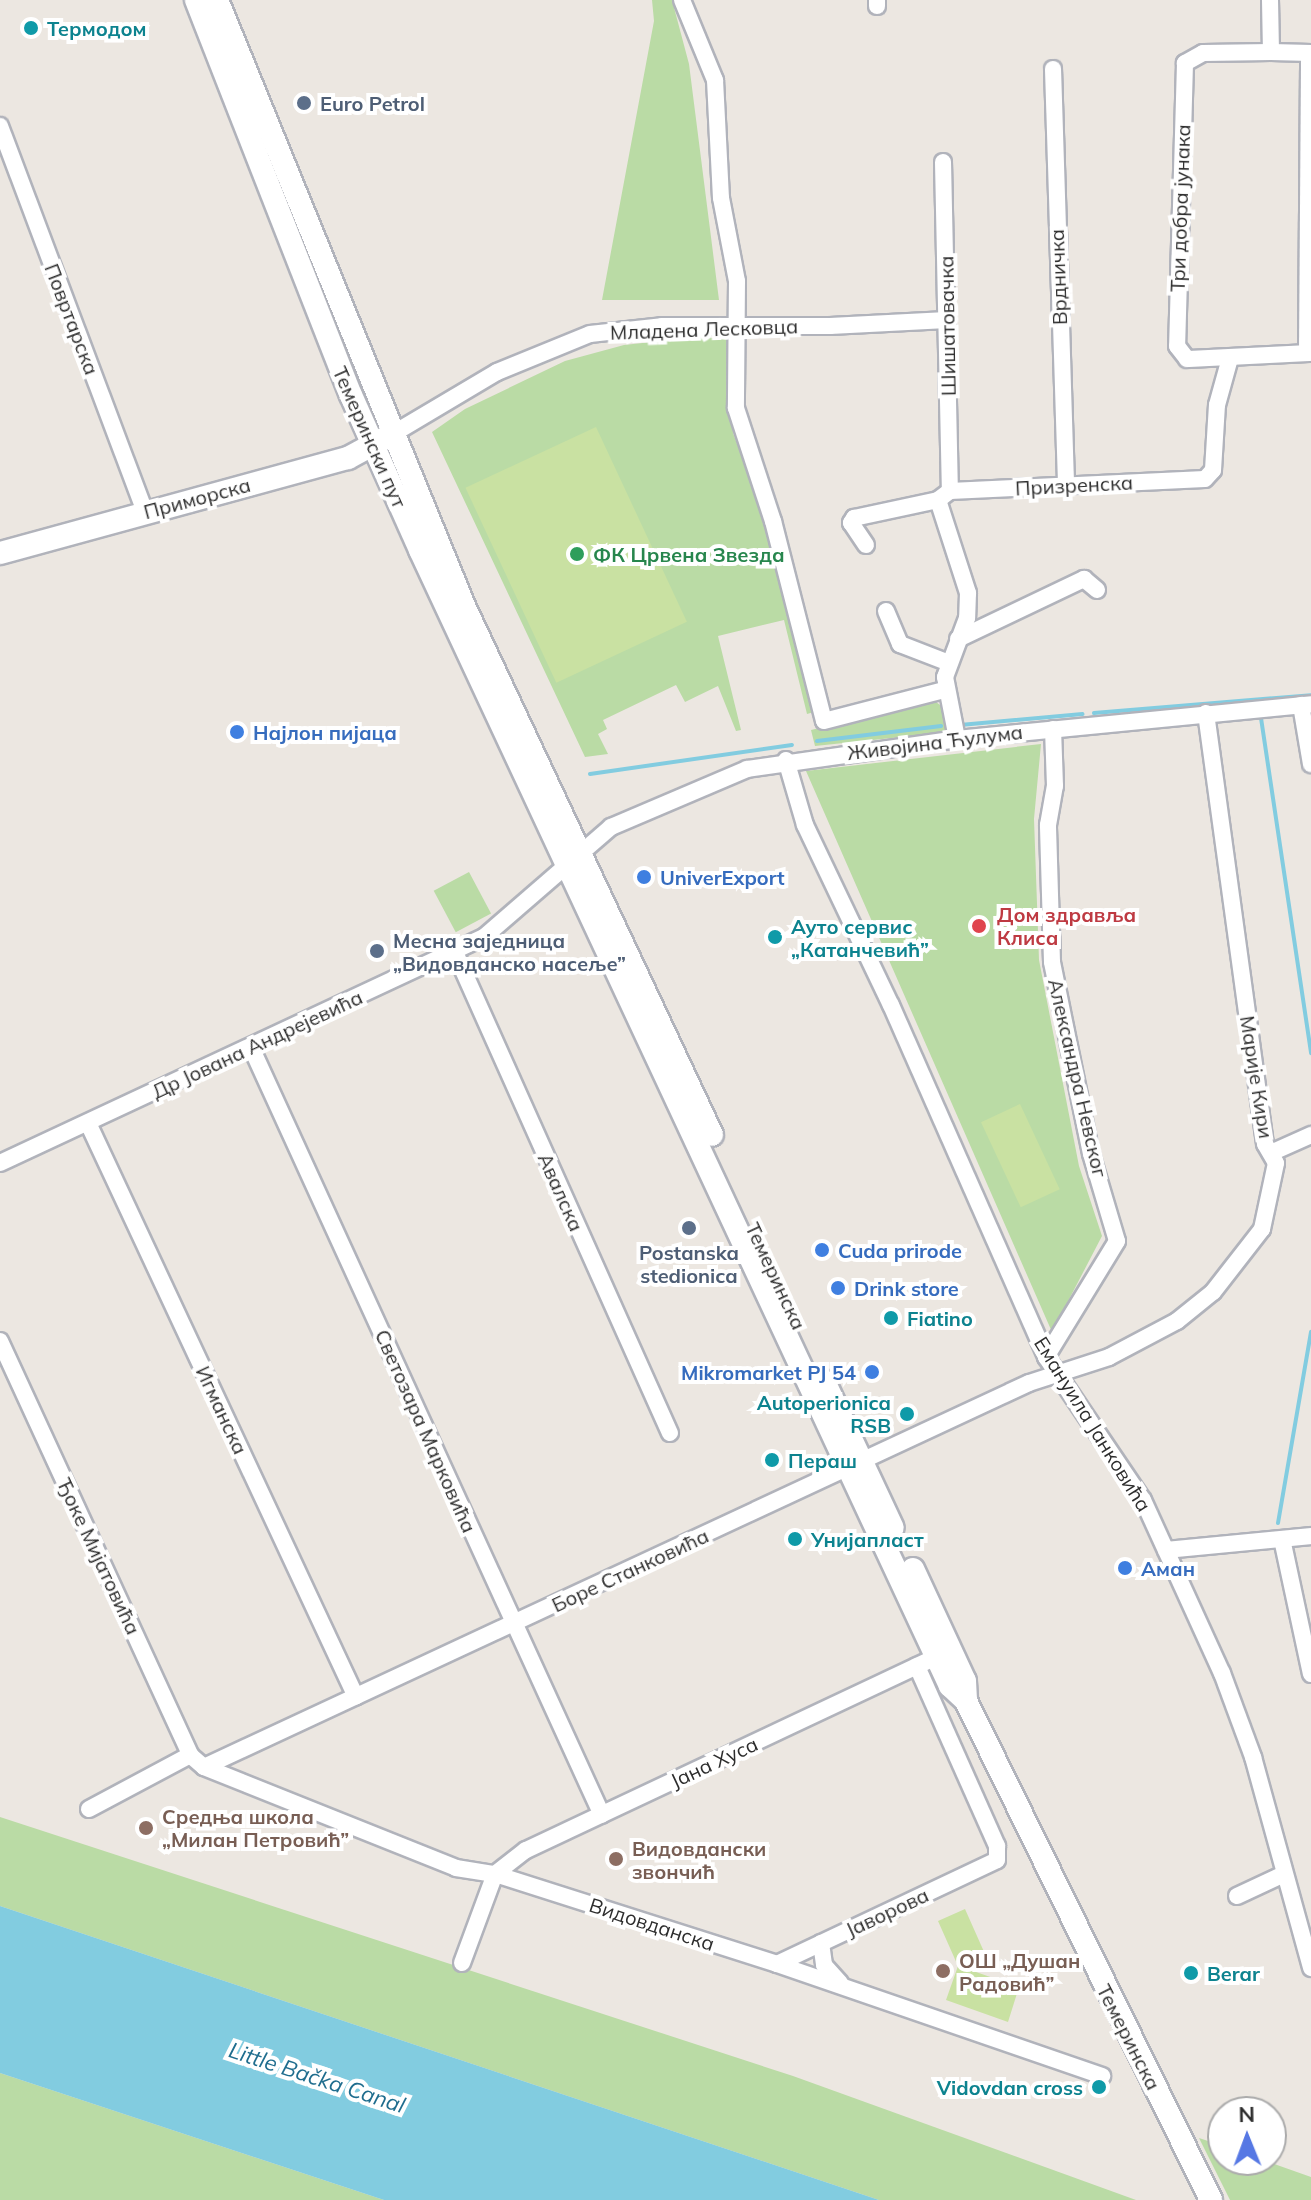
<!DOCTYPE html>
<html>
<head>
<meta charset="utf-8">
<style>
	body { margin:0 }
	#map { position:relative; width:1311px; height:2200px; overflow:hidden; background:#ece7e1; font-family:Mulish,sans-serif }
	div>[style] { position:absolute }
	.green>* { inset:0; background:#badba5; transform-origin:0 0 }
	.pitch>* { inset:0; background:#c9e1a2; transform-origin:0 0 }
	.water>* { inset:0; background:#82cce0 }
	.stream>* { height:4px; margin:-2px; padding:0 2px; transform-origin:2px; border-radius:2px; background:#82cce0 }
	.roads { filter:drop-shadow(2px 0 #b1b3bb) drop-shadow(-2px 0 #b1b3bb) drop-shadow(0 2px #b1b3bb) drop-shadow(0 -2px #b1b3bb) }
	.street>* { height:16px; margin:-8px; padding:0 8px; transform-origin:8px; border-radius:8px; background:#fff }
	.secondary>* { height:22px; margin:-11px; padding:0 11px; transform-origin:11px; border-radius:11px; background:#fff }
	.dots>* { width:22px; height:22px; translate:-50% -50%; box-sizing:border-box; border:4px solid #fff; border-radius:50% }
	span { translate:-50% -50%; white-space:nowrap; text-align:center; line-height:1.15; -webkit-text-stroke:8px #fff; paint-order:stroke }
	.culture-label { font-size:20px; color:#0d838f; font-weight:700 }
	.left { translate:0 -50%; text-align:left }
	.right { translate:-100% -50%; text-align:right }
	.service-label { font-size:20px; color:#4e5e75; font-weight:700 }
	.street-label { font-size:20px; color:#2d2d2d }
	.leisure-label { font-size:20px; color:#27864d; font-weight:700 }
	.shop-label { font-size:20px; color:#366cbe; font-weight:700 }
	.health-label { font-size:20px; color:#be3a42; font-weight:700 }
	.education-label { font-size:20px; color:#785e54; font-weight:700 }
	.water-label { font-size:22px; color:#1f6d8e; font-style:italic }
	.north { position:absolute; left:1207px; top:2096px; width:80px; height:80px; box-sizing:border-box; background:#fff; border:2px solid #ababab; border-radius:50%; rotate:359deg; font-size:22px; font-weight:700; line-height:32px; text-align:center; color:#2d2d2d }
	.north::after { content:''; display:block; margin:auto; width:28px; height:36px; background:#5678e4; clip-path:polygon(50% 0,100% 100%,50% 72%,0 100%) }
</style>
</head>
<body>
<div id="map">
	<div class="green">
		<div style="clip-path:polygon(652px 0,672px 0,689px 64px,719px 300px,602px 300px,654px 21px)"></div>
		<div style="clip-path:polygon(698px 337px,727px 339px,733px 433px,768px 528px,814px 712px,807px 714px,784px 620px,718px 636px,741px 730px,736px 731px,718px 686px,685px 702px,676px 685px,603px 720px,607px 729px,598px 734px,608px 754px,585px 757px,432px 432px,465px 409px,565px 361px,624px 345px)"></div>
		<div style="clip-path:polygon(933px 700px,943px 707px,949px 732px,815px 746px,811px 730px)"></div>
		<div style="clip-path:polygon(1041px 744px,1034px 819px,1039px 960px,1079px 1166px,1102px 1236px,1052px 1332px,806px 771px)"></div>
		<div style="left:469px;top:872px;width:47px;height:40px;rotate:62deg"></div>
		<div style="clip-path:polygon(0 1817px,793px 2076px,1136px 2200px,879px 2200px,0 1906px)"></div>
		<div style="clip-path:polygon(0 2073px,384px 2200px,0 2200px)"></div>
		<div style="clip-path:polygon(1199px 2138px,1223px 2146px,1223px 2160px,1263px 2160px,1311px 2177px,1311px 2200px,1230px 2200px)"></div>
	</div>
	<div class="pitch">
		<div style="left:596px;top:427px;width:215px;height:144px;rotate:65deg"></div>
		<div style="left:1020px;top:1104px;width:94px;height:43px;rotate:65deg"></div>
		<div style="clip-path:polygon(965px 1909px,985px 1954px,959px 1966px,1019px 1987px,1008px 2022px,946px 2000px,958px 1966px,938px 1921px)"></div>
	</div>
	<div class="water">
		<div style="clip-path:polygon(0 1906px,879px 2200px,384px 2200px,0 2073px)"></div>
	</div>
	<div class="stream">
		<div style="left:1094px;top:713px;width:218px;rotate:-4.7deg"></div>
		<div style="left:1261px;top:718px;width:339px;rotate:81.5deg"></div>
		<div style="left:960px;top:725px;width:123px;rotate:-5.1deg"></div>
		<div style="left:817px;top:741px;width:125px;rotate:-6.9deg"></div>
		<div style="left:590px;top:774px;width:204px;rotate:-8.2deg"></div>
		<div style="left:1278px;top:1523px;width:194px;rotate:-80.2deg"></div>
	</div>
	<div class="roads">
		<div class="street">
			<div style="left:682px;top:0;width:87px;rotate:67.6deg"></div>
			<div style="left:715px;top:80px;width:118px;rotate:87.1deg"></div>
			<div style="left:721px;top:198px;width:85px;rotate:79.1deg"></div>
			<div style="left:737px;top:281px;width:127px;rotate:90.5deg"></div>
			<div style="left:736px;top:408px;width:119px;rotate:71.9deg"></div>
			<div style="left:773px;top:521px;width:206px;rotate:75.7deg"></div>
			<div style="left:824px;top:721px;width:124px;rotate:-14.5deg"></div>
			<div style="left:877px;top:0;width:6px;rotate:90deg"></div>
			<div style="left:1270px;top:0;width:52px;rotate:88.9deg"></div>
			<div style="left:1271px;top:52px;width:40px;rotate:1.4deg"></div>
			<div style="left:1271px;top:52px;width:68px;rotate:179.2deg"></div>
			<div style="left:1203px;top:53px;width:21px;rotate:151deg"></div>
			<div style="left:1185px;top:63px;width:283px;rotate:91.6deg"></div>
			<div style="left:1177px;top:346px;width:16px;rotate:52deg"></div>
			<div style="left:1187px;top:359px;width:124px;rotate:-2.8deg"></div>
			<div style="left:1053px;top:69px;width:416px;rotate:88.2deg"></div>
			<div style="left:0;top:126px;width:412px;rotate:69.4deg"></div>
			<div style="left:943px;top:162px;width:329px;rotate:88.8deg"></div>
			<div style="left:1307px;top:353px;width:300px;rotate:-89.6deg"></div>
			<div style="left:391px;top:435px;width:123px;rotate:-30.7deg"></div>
			<div style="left:497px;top:372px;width:100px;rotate:-22.2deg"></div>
			<div style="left:590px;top:334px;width:72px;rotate:-6.3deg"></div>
			<div style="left:662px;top:326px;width:168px"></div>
			<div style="left:830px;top:326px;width:117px;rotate:-2.9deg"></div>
			<div style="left:938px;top:500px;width:98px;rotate:72.1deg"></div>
			<div style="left:968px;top:593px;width:25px;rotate:92deg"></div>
			<div style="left:967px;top:618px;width:63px;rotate:110.4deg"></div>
			<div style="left:945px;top:677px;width:63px;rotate:79deg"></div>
			<div style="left:866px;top:545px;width:27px;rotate:-124deg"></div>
			<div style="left:851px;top:523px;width:6px;rotate:-59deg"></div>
			<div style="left:854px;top:518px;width:86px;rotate:-12.1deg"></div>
			<div style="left:938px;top:500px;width:15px;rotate:-37deg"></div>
			<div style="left:950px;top:491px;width:255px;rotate:-2.7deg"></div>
			<div style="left:1205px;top:479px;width:12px;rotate:-48deg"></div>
			<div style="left:1213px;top:470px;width:65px;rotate:-86.5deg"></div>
			<div style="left:1217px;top:405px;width:49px;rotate:-74.5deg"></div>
			<div style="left:886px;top:611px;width:36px;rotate:67deg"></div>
			<div style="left:900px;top:644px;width:53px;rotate:21.2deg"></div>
			<div style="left:958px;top:639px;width:140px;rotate:-25.5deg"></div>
			<div style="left:1084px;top:579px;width:17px;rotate:40deg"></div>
			<div style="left:1301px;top:705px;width:60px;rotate:80.4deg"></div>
			<div style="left:786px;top:760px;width:68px;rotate:73.7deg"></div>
			<div style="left:805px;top:825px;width:199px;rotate:64.5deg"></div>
			<div style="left:891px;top:1005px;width:385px;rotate:66.2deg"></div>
			<div style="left:1046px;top:1357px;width:173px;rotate:55.9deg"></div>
			<div style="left:1143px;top:1500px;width:190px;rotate:65.5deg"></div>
			<div style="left:1222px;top:1673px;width:90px;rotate:69.7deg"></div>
			<div style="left:1253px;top:1757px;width:219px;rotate:74.6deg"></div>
			<div style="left:454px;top:950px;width:529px;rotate:65.91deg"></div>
			<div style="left:251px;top:1047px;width:844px;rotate:65.44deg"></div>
			<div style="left:88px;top:1123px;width:633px;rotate:64.97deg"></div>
			<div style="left:1273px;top:1152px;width:42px;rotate:-24.1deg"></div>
			<div style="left:0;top:1163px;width:534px;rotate:-25.03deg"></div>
			<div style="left:484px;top:937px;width:168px;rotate:-40.9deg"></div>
			<div style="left:611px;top:827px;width:148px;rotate:-23.1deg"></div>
			<div style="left:747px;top:769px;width:212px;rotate:-8.1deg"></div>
			<div style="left:957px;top:739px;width:356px;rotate:-5.6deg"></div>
			<div style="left:0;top:1341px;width:456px;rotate:65.3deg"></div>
			<div style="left:190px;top:1755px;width:18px;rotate:41deg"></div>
			<div style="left:204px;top:1767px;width:271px;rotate:21.8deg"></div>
			<div style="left:456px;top:1868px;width:39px;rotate:9deg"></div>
			<div style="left:495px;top:1874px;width:296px;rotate:17.7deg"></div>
			<div style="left:777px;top:1964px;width:344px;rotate:19deg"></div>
			<div style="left:1046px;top:1357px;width:136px;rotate:-58.5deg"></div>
			<div style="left:1117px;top:1241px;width:91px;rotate:-106.6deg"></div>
			<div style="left:1091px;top:1154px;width:196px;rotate:-101.5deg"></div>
			<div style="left:1052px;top:962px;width:137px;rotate:-91.7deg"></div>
			<div style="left:1048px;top:825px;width:40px;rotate:-80deg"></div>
			<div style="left:1055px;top:786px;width:57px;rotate:-92deg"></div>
			<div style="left:1282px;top:1539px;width:138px;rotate:77.9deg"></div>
			<div style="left:1166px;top:1550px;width:146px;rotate:-5.5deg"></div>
			<div style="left:204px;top:1767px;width:910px;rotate:-24.96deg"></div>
			<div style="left:1029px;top:1383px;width:84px;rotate:-18deg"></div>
			<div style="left:1109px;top:1357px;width:77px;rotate:-27.9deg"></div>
			<div style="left:1177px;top:1321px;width:46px;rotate:-38.9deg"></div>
			<div style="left:1213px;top:1292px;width:80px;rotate:-52.1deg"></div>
			<div style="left:1262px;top:1229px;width:67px;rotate:-78deg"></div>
			<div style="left:1276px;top:1163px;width:22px;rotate:-120deg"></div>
			<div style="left:1265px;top:1144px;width:435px;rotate:-97.8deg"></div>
			<div style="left:89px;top:1809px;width:115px;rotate:-28.1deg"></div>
			<div style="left:1237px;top:1896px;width:52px;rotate:-25.1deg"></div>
			<div style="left:821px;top:1943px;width:22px;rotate:82deg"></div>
			<div style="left:824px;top:1965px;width:24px;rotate:48deg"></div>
			<div style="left:462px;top:1963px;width:95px;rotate:-69.7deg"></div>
			<div style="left:495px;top:1874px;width:39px;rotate:-38deg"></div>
			<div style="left:526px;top:1850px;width:454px;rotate:-25.2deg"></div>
			<div style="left:777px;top:1964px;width:243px;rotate:-25.3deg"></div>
			<div style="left:997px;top:1860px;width:14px;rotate:-90deg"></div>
			<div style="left:997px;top:1846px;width:197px;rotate:-114deg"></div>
		</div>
		<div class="secondary">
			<div style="left:196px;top:0;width:424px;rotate:68.6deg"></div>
			<div style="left:351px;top:395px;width:170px;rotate:66deg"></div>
			<div style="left:420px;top:550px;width:1254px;rotate:64.99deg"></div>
			<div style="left:950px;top:1686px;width:22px;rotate:43deg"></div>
			<div style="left:966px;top:1701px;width:556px;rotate:63.85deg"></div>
			<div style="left:217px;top:0;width:654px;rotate:67.82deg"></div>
			<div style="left:464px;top:606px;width:584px;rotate:64.88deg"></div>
			<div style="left:0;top:553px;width:361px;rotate:-15.3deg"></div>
			<div style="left:348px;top:458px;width:42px;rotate:-28.4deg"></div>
			<div style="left:824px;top:1381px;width:162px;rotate:64.9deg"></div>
			<div style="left:913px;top:1569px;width:123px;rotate:65.1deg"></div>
			<div style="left:965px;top:1681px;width:20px;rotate:87deg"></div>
		</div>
	</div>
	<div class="dots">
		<div style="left:31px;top:28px;background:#0f9aa8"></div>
		<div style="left:304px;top:103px;background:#5c6f8a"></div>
		<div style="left:577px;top:554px;background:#2e9e5b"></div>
		<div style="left:237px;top:732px;background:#3f7fe0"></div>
		<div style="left:644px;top:877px;background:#3f7fe0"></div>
		<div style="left:979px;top:926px;background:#e0444e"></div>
		<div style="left:775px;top:937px;background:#0f9aa8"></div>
		<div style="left:377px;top:951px;background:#5c6f8a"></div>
		<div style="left:689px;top:1228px;background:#5c6f8a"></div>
		<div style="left:822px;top:1250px;background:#3f7fe0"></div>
		<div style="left:838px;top:1288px;background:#3f7fe0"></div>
		<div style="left:891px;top:1318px;background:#0f9aa8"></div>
		<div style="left:872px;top:1372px;background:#3f7fe0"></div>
		<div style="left:907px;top:1414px;background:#0f9aa8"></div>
		<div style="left:772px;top:1460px;background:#0f9aa8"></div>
		<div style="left:795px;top:1539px;background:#0f9aa8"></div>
		<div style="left:1125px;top:1568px;background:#3f7fe0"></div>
		<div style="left:146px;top:1828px;background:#8d6e63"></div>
		<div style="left:616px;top:1859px;background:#8d6e63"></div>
		<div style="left:943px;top:1971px;background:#8d6e63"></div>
		<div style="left:1191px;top:1973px;background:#0f9aa8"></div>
		<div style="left:1099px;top:2087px;background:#0f9aa8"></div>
	</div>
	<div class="culture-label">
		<span class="left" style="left:47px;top:28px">Термодом</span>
		<span class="left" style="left:791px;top:938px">Ауто сервис<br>„Катанчевић”</span>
		<span class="left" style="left:907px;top:1318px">Fiatino</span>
		<span class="right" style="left:891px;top:1414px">Autoperionica<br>RSB</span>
		<span class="left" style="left:788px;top:1460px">Пераш</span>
		<span class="left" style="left:811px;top:1539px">Унијапласт</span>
		<span class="left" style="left:1207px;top:1973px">Berar</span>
		<span class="right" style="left:1083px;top:2087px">Vidovdan cross</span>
	</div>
	<div class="service-label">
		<span class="left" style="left:320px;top:103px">Euro Petrol</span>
		<span class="left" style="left:393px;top:952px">Месна заједница<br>„Видовданско насеље”</span>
		<span style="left:689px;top:1264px">Postanska<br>stedionica</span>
	</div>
	<div class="street-label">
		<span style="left:1180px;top:208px;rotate:-88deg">Три добра јунака</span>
		<span style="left:1058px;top:277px;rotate:-92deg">Врдничка</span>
		<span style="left:72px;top:319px;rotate:69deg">Повртарска</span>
		<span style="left:947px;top:326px;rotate:-91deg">Шишатовачка</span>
		<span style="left:704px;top:329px;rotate:-2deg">Младена Лесковца</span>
		<span style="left:370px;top:437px;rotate:66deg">Темерински пут</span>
		<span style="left:1074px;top:485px;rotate:-3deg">Призренска</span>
		<span style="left:197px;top:498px;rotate:-15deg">Приморска</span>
		<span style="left:935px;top:742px;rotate:-7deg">Живојина Ћулума</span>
		<span style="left:257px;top:1044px;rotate:-25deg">Др Јована Андрејевића</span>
		<span style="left:1257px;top:1077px;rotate:81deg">Марије Кири</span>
		<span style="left:1078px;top:1078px;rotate:77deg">Александра Невског</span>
		<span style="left:561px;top:1192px;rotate:66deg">Авалска</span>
		<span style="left:776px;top:1276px;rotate:65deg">Темеринска</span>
		<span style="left:222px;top:1410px;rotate:65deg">Игманска</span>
		<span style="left:1093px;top:1424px;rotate:58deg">Емануила Јанковића</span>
		<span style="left:426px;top:1431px;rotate:66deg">Светозара Марковића</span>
		<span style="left:99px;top:1556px;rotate:65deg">Ђоке Мијатовића</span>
		<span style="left:630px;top:1570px;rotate:-25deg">Боре Станковића</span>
		<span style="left:714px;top:1762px;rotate:-25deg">Јана Хуса</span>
		<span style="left:887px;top:1912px;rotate:-25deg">Јаворова</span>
		<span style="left:652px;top:1924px;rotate:18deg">Видовданска</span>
		<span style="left:1129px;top:2037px;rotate:63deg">Темеринска</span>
	</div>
	<div class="leisure-label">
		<span class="left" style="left:593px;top:554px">ФК Црвена Звезда</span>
	</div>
	<div class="shop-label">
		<span class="left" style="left:253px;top:732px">Најлон пијаца</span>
		<span class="left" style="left:660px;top:877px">UniverExport</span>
		<span class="left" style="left:838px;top:1250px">Cuda prirode</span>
		<span class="left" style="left:854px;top:1288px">Drink store</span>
		<span class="right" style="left:856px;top:1372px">Mikromarket PJ 54</span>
		<span class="left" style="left:1141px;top:1568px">Аман</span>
	</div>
	<div class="health-label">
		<span class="left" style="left:997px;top:926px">Дом здравља<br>Клиса</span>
	</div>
	<div class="education-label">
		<span class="left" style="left:162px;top:1828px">Средња школа<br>„Милан Петровић”</span>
		<span class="left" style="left:632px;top:1860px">Видовдански<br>звончић</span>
		<span class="left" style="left:959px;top:1972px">ОШ „Душан<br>Радовић”</span>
	</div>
	<div class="water-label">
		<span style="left:317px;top:2078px;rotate:18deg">Little Bačka Canal</span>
	</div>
	<div class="north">N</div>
</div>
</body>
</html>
